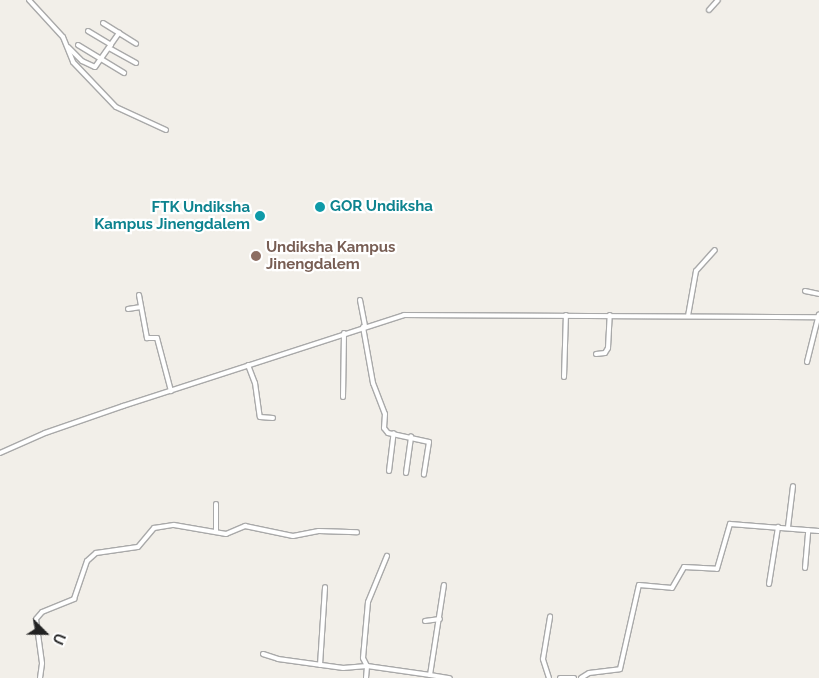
<!DOCTYPE html>
<html>
<head>
<meta charset="utf-8">
<style>
	body { margin:0 }
	#map { position:relative; width:819px; height:678px; overflow:hidden; background:#f2efe9; font-family:Raleway,sans-serif }
	div>[style] { position:absolute }
	.roads { filter:drop-shadow(1px 0 #a9a9a9) drop-shadow(-1px 0 #a9a9a9) drop-shadow(0 1px #a9a9a9) drop-shadow(0 -1px #a9a9a9) }
	.minor>* { height:4px; margin:-2px; padding:0 2px; transform-origin:2px; border-radius:2px; background:#fff }
	.dots>* { width:14px; height:14px; translate:-50% -50%; box-sizing:border-box; border:2px solid #fff; border-radius:50% }
	span { translate:-50% -50%; white-space:nowrap; text-align:center; line-height:1.15; -webkit-text-stroke:4.5px #fff; paint-order:stroke }
	.culture-label { font-size:15px; color:#0d838f; font-weight:700 }
	.right { translate:-100% -50%; text-align:right }
	.left { translate:0 -50%; text-align:left }
	.education-label { font-size:15px; color:#785e54; font-weight:700 }
	.north { position:absolute; left:20px; top:608px; width:50px; height:50px; -webkit-text-stroke:4px #fff; paint-order:stroke; rotate:113deg; font-size:14px; font-weight:700; line-height:20px; text-align:center; color:#222 }
	.north::after { content:''; display:block; margin:auto; width:18px; height:22px; background:#222; clip-path:polygon(50% 0,100% 100%,50% 72%,0 100%) }
</style>
</head>
<body>
<div id="map">
	<div class="roads">
		<div class="minor">
			<div style="left:29px;top:0;width:50px;rotate:47.4deg"></div>
			<div style="left:63px;top:37px;width:27px;rotate:68deg"></div>
			<div style="left:73px;top:62px;width:62px;rotate:46.3deg"></div>
			<div style="left:116px;top:107px;width:55px;rotate:24.7deg"></div>
			<div style="left:709px;top:10px;width:13px;rotate:-48deg"></div>
			<div style="left:103px;top:23px;width:39px;rotate:32deg"></div>
			<div style="left:88px;top:31px;width:27px;rotate:31deg"></div>
			<div style="left:78px;top:45px;width:54px;rotate:31.3deg"></div>
			<div style="left:68px;top:47px;width:20px;rotate:45deg"></div>
			<div style="left:82px;top:61px;width:14px;rotate:25deg"></div>
			<div style="left:95px;top:67px;width:42px;rotate:-54.8deg"></div>
			<div style="left:109px;top:48px;width:31px;rotate:29deg"></div>
			<div style="left:805px;top:291px;width:14px;rotate:12deg"></div>
			<div style="left:139px;top:295px;width:44px;rotate:79.5deg"></div>
			<div style="left:147px;top:338px;width:10px"></div>
			<div style="left:157px;top:338px;width:55px;rotate:75.2deg"></div>
			<div style="left:360px;top:300px;width:26px;rotate:79deg"></div>
			<div style="left:128px;top:309px;width:13px;rotate:-9deg"></div>
			<div style="left:688px;top:316px;width:46px;rotate:-79.9deg"></div>
			<div style="left:696px;top:271px;width:28px;rotate:-48deg"></div>
			<div style="left:363px;top:327px;width:57px;rotate:79.9deg"></div>
			<div style="left:373px;top:383px;width:33px;rotate:69deg"></div>
			<div style="left:385px;top:414px;width:14px;rotate:94deg"></div>
			<div style="left:384px;top:428px;width:6px;rotate:51deg"></div>
			<div style="left:388px;top:433px;width:42px;rotate:12.4deg"></div>
			<div style="left:429px;top:442px;width:33px;rotate:99deg"></div>
			<div style="left:596px;top:354px;width:9px;rotate:-6deg"></div>
			<div style="left:605px;top:353px;width:6px;rotate:-59deg"></div>
			<div style="left:608px;top:348px;width:33px;rotate:-87deg"></div>
			<div style="left:807px;top:362px;width:49px;rotate:-76deg"></div>
			<div style="left:248px;top:365px;width:19px;rotate:69deg"></div>
			<div style="left:255px;top:383px;width:34px;rotate:82deg"></div>
			<div style="left:260px;top:417px;width:13px;rotate:4deg"></div>
			<div style="left:564px;top:377px;width:62px;rotate:-88.2deg"></div>
			<div style="left:343px;top:397px;width:64px;rotate:-89.1deg"></div>
			<div style="left:0;top:453px;width:49px;rotate:-24deg"></div>
			<div style="left:45px;top:433px;width:83px;rotate:-19.1deg"></div>
			<div style="left:123px;top:406px;width:295px;rotate:-17.9deg"></div>
			<div style="left:404px;top:315px;width:415px;rotate:0.3deg"></div>
			<div style="left:389px;top:471px;width:38px;rotate:-83deg"></div>
			<div style="left:406px;top:473px;width:37px;rotate:-82deg"></div>
			<div style="left:788px;top:527px;width:41px;rotate:-83deg"></div>
			<div style="left:216px;top:531px;width:27px;rotate:-90deg"></div>
			<div style="left:805px;top:568px;width:38px;rotate:-85deg"></div>
			<div style="left:769px;top:584px;width:58px;rotate:-81deg"></div>
			<div style="left:425px;top:621px;width:15px;rotate:-8deg"></div>
			<div style="left:263px;top:654px;width:16px;rotate:18deg"></div>
			<div style="left:278px;top:659px;width:66px;rotate:7.9deg"></div>
			<div style="left:343px;top:668px;width:24px;rotate:-5deg"></div>
			<div style="left:367px;top:666px;width:64px;rotate:8.1deg"></div>
			<div style="left:430px;top:675px;width:91px;rotate:-81.2deg"></div>
			<div style="left:320px;top:665px;width:78px;rotate:-86.3deg"></div>
			<div style="left:430px;top:675px;width:20px;rotate:9deg"></div>
			<div style="left:40px;top:678px;width:15px;rotate:-82deg"></div>
			<div style="left:42px;top:663px;width:44px;rotate:-97.8deg"></div>
			<div style="left:36px;top:619px;width:9px;rotate:-49deg"></div>
			<div style="left:42px;top:612px;width:35px;rotate:-22deg"></div>
			<div style="left:74px;top:599px;width:40px;rotate:-71.1deg"></div>
			<div style="left:87px;top:561px;width:12px;rotate:-42deg"></div>
			<div style="left:96px;top:553px;width:42px;rotate:-8.1deg"></div>
			<div style="left:138px;top:547px;width:25px;rotate:-50deg"></div>
			<div style="left:154px;top:528px;width:20px;rotate:-9deg"></div>
			<div style="left:174px;top:525px;width:53px;rotate:9.8deg"></div>
			<div style="left:226px;top:534px;width:21px;rotate:-23deg"></div>
			<div style="left:245px;top:526px;width:49px;rotate:11.8deg"></div>
			<div style="left:293px;top:536px;width:26px;rotate:-11deg"></div>
			<div style="left:319px;top:531px;width:38px;rotate:2deg"></div>
			<div style="left:366px;top:678px;width:12px;rotate:-85deg"></div>
			<div style="left:367px;top:666px;width:9px;rotate:-117deg"></div>
			<div style="left:363px;top:658px;width:56px;rotate:-84.9deg"></div>
			<div style="left:368px;top:602px;width:50px;rotate:-67.6deg"></div>
			<div style="left:549px;top:678px;width:20px;rotate:-108deg"></div>
			<div style="left:543px;top:659px;width:43px;rotate:-80.5deg"></div>
			<div style="left:560px;top:678px;width:14px"></div>
			<div style="left:581px;top:678px;width:9px;rotate:-32deg"></div>
			<div style="left:589px;top:673px;width:31px;rotate:-7deg"></div>
			<div style="left:620px;top:669px;width:86px;rotate:-77.3deg"></div>
			<div style="left:639px;top:585px;width:33px;rotate:5deg"></div>
			<div style="left:672px;top:588px;width:24px;rotate:-60deg"></div>
			<div style="left:684px;top:567px;width:33px;rotate:3deg"></div>
			<div style="left:717px;top:569px;width:47px;rotate:-73.9deg"></div>
			<div style="left:730px;top:524px;width:89px;rotate:4.5deg"></div>
		</div>
	</div>
	<div class="dots">
		<div style="left:320px;top:207px;background:#0f9aa8"></div>
		<div style="left:260px;top:216px;background:#0f9aa8"></div>
		<div style="left:256px;top:256px;background:#8d6e63"></div>
	</div>
	<div class="culture-label">
		<span class="right" style="left:250px;top:216px">FTK Undiksha<br>Kampus Jinengdalem</span>
		<span class="left" style="left:330px;top:207px">GOR Undiksha</span>
	</div>
	<div class="education-label">
		<span class="left" style="left:266px;top:256px">Undiksha Kampus<br>Jinengdalem</span>
	</div>
	<div class="north">U</div>
</div>
</body>
</html>
